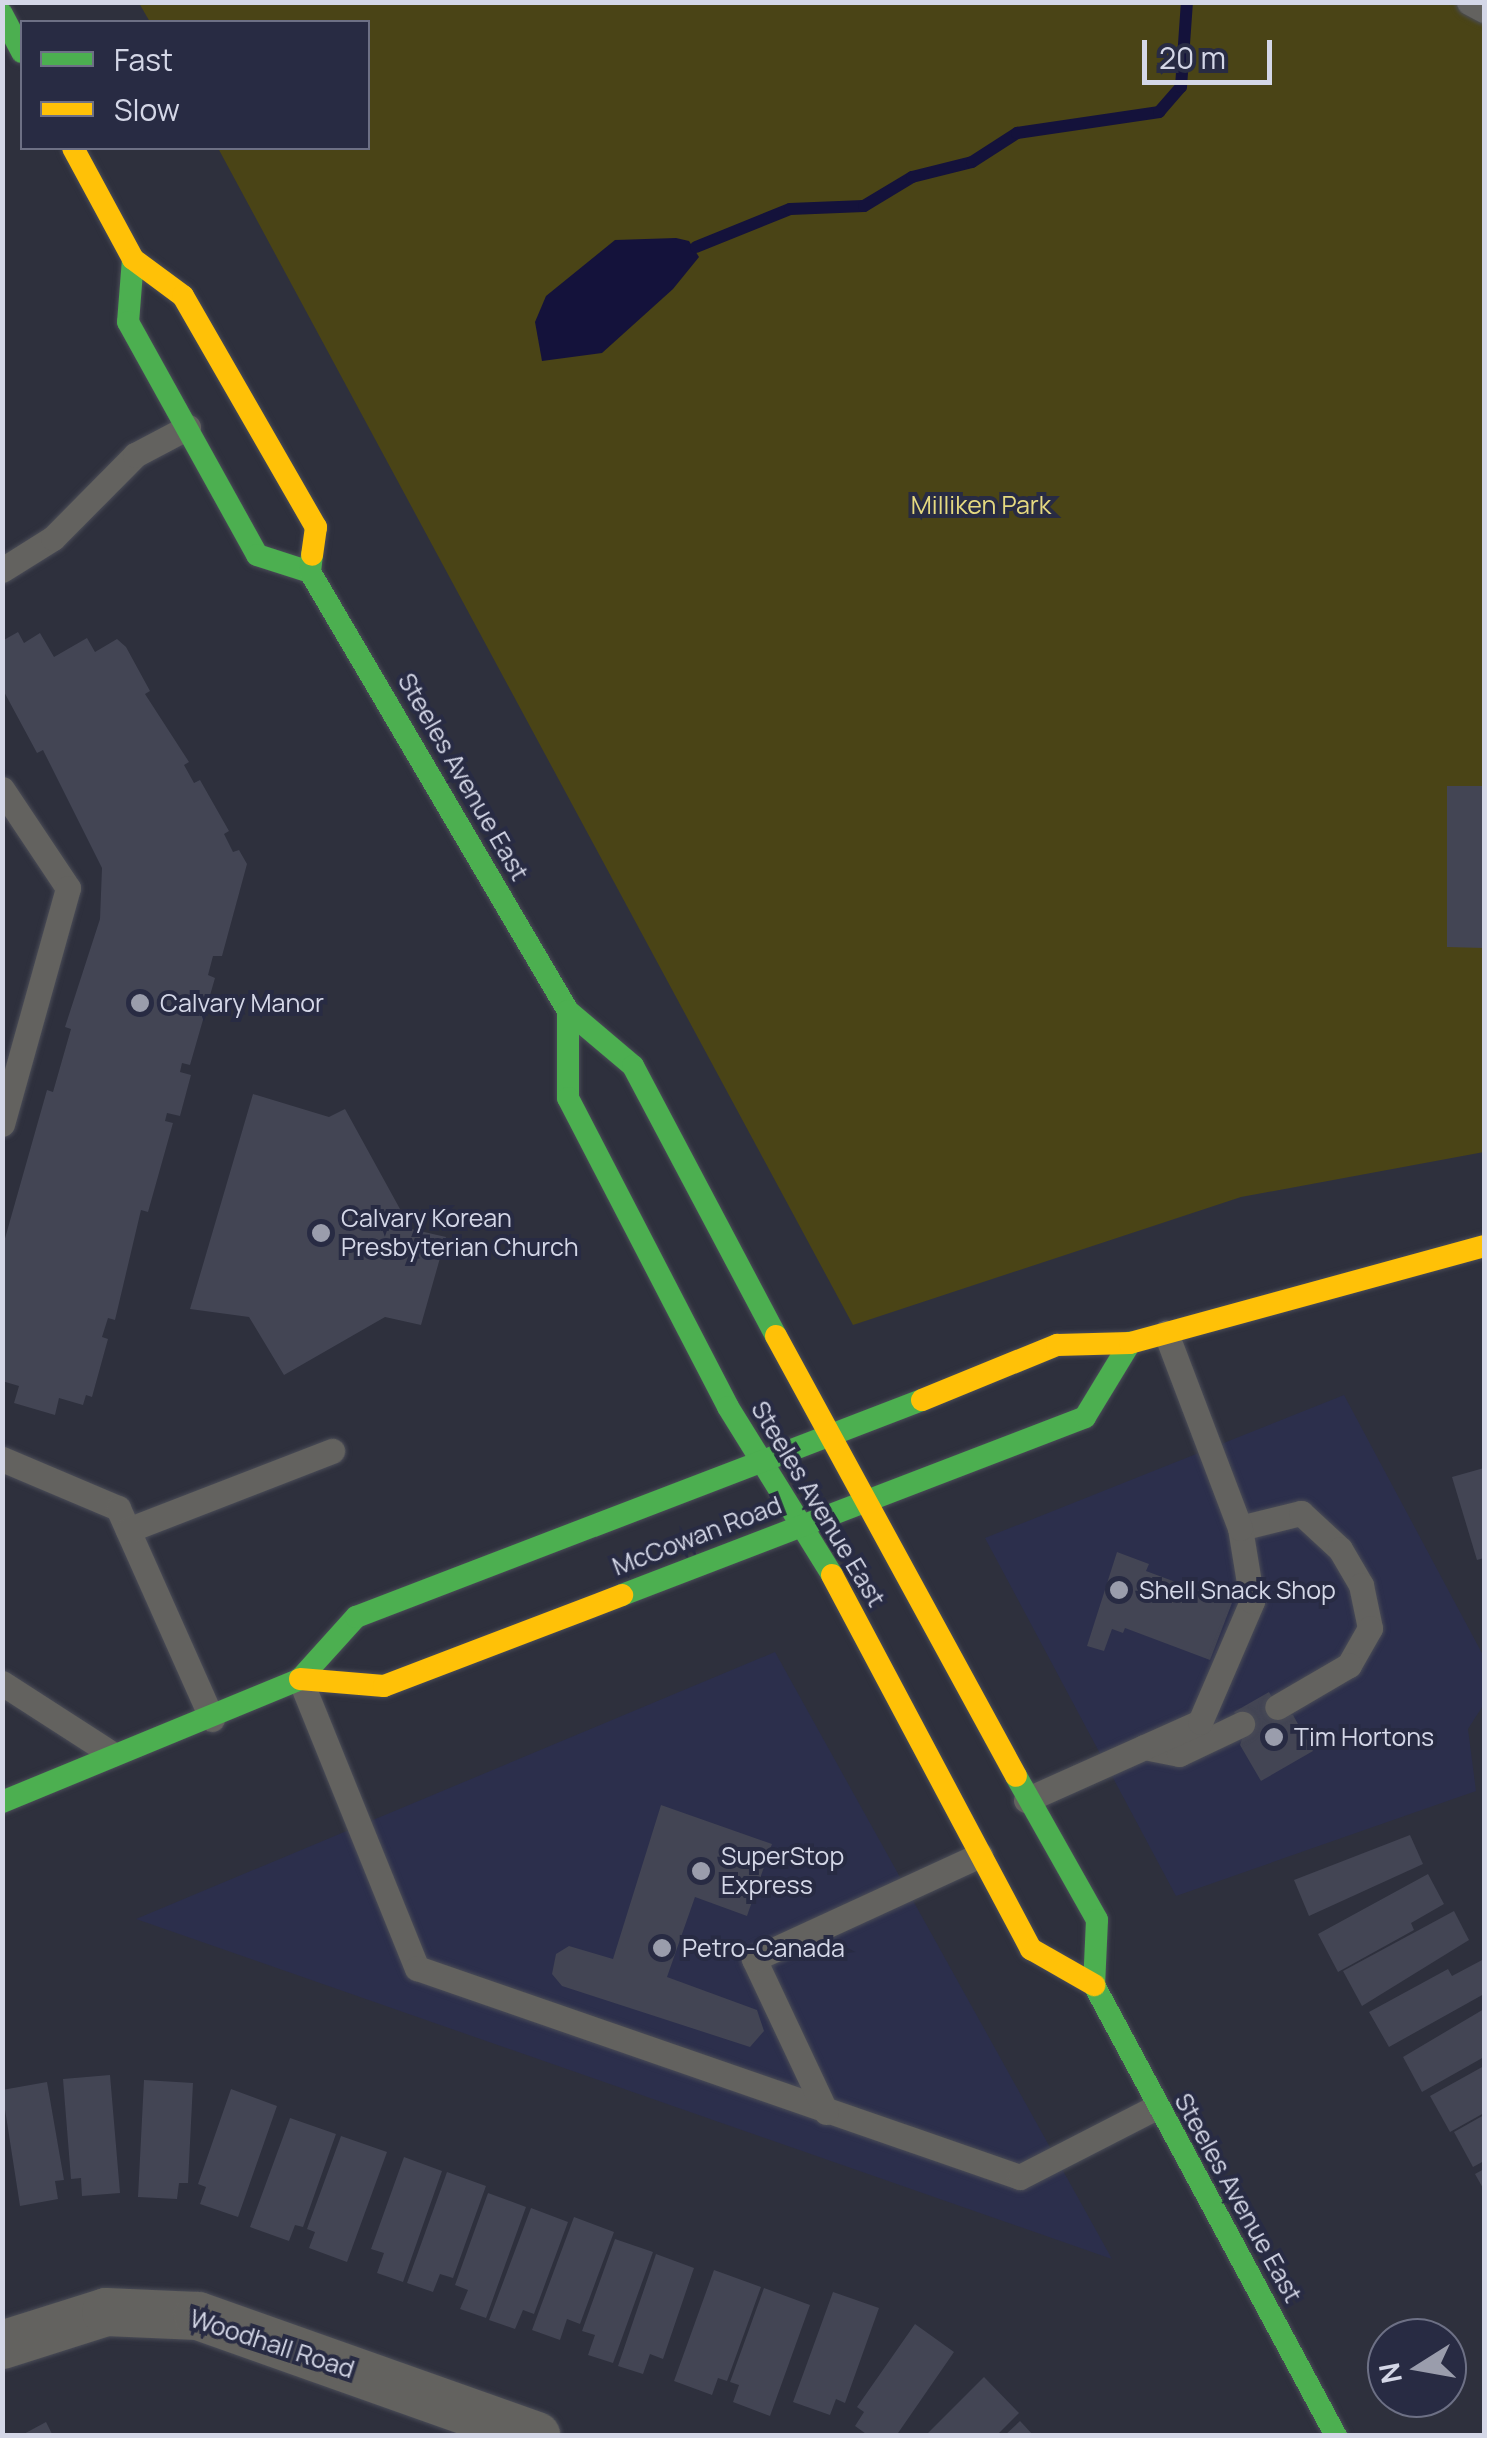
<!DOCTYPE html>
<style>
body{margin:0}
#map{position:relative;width:1487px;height:2438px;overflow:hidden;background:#2e303d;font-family:Manrope,sans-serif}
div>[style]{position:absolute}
.built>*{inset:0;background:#2c2f4c}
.green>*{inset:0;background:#4a4416}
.water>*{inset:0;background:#14123b}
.stream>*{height:12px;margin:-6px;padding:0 6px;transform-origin:6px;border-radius:6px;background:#14123b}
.building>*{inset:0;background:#434554}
.roads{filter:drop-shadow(0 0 2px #4a4c57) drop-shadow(0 0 2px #4a4c57)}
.lane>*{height:25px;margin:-12.5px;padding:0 12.5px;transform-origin:12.5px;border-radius:12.5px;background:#63625f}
.street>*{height:48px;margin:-24px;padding:0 24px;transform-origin:24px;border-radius:24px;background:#63625f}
.fast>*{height:22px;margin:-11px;padding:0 11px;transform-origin:11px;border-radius:11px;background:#4caf50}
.slow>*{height:22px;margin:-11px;padding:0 11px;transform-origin:11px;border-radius:11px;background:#ffc107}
.dots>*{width:28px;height:28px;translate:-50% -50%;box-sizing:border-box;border:5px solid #282b43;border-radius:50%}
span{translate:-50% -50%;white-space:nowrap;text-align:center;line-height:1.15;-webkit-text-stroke:8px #282b43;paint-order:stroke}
.park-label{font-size:25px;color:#e5d980}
.street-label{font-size:25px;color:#d4d7e7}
.poi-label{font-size:25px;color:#d4d7e7}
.left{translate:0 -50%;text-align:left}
.frame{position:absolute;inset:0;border:5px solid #d4d7e7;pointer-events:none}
.legend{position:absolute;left:20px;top:20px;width:350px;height:130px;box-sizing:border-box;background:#282b43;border:2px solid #6d7085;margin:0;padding:12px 18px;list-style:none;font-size:30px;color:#d4d7e7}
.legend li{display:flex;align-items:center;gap:20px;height:50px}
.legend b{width:50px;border:2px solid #6d7085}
.north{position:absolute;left:1367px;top:2318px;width:100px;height:100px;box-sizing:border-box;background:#282b43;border:2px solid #6d7085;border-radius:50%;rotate:259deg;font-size:28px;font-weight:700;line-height:40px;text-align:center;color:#d4d7e7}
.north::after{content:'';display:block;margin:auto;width:35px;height:45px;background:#9a9dac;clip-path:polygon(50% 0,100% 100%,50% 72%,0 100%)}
.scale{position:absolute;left:1142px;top:40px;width:130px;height:45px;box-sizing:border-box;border:5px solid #d4d7e7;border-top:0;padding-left:12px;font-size:30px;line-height:35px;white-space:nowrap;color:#d4d7e7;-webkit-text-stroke:8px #282b43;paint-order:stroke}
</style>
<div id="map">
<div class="built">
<div style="clip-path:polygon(1344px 1395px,1484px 1657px,1484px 1704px,1468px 1729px,1476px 1791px,1176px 1896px,985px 1538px)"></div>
<div style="clip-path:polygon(775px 1652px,1112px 2259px,136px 1919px)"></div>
</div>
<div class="green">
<div style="clip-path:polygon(139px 3px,1484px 3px,1484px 1152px,1241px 1197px,853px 1325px,218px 148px,368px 148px,368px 22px,150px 22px)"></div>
</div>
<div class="water">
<div style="clip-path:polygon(676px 238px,689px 241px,699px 257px,673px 289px,602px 353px,542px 361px,535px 322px,546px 296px,615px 240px)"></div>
</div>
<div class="stream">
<div style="left:696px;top:247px;width:101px;rotate:-22deg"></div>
<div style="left:790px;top:209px;width:74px;rotate:-2.3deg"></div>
<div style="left:864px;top:206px;width:56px;rotate:-31.1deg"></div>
<div style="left:912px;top:177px;width:62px;rotate:-14deg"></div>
<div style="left:972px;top:162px;width:54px;rotate:-32.8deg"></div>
<div style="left:1017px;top:133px;width:144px;rotate:-8.4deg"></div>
<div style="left:1159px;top:112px;width:33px;rotate:-49deg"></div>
<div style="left:1181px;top:87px;width:85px;rotate:-86deg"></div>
</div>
<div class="building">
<div style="clip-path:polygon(18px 632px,24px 643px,40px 633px,54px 657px,87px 638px,95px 652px,117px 639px,126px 647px,150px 691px,145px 694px,189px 762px,184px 765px,194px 783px,200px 780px,229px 831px,224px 834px,233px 852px,239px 850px,247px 864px,222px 956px,213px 956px,208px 975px,215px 978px,190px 1065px,182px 1063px,180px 1072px,191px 1075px,180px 1116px,167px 1113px,165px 1121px,173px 1123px,148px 1212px,141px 1210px,115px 1320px,108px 1318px,102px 1337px,108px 1339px,92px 1397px,86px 1395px,83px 1405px,59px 1398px,55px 1415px,14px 1403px,19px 1386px,2px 1381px,2px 1249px,47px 1090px,53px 1092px,71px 1029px,65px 1027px,100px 919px,102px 868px,43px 750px,37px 753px,2px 688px,2px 641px)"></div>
<div style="clip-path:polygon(1447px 786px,1484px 786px,1484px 948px,1447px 947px)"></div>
<div style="clip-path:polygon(253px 1094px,329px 1117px,345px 1109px,411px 1229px,446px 1237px,421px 1325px,385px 1317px,284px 1375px,249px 1317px,190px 1309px)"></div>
<div style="clip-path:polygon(1484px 1468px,1484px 1558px,1477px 1560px,1452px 1477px)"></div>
<div style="clip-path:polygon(1117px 1552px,1149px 1564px,1146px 1571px,1232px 1603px,1210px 1660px,1125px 1628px,1123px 1633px,1112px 1629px,1104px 1651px,1087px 1646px)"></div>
<div style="clip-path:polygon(1269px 1692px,1279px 1710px,1293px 1715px,1313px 1751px,1261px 1781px,1240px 1745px,1245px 1730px,1234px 1712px)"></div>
<div style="clip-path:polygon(661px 1805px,772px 1844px,747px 1916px,695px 1897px,667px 1977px,757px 2010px,764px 2031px,750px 2047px,562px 1986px,552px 1974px,556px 1954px,569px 1946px,613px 1959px)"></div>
<div style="clip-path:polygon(1410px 1835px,1423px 1864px,1309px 1916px,1294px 1880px)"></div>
<div style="clip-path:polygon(1428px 1874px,1444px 1904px,1411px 1923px,1414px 1930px,1338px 1972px,1318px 1934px)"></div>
<div style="clip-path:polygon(1454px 1911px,1469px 1940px,1362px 2006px,1343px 1971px)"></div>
<div style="clip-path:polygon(1484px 1959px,1484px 1994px,1389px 2047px,1369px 2012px,1448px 1969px,1452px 1976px)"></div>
<div style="clip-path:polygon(1484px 2009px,1484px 2057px,1422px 2092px,1403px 2057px)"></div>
<div style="clip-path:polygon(1484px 2066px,1484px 2113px,1450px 2132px,1430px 2096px)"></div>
<div style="clip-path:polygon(110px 2075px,120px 2193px,82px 2196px,81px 2178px,71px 2179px,63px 2079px)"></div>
<div style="clip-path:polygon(144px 2080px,193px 2083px,188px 2183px,179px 2183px,177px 2199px,138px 2197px)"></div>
<div style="clip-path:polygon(47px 2082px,64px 2180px,55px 2181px,58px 2199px,20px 2206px,2px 2090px)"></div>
<div style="clip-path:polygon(231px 2089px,277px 2106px,238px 2217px,200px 2204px,206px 2187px,198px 2184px)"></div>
<div style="clip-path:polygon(1484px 2115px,1484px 2161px,1473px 2167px,1454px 2132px)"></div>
<div style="clip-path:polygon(290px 2118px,336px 2134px,303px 2227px,295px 2225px,289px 2241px,250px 2227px)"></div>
<div style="clip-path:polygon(341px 2136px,387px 2152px,347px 2262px,309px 2248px,315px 2232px,307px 2229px)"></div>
<div style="clip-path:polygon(404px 2157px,442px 2171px,403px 2282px,377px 2273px,384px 2253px,371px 2249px)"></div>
<div style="clip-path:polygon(1484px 2169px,1484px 2190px,1475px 2174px)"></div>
<div style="clip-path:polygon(447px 2172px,486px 2186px,453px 2278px,440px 2274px,433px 2292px,407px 2283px)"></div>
<div style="clip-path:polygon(488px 2193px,526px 2207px,486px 2318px,460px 2309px,468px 2290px,455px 2285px)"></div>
<div style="clip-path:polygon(531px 2208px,568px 2222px,534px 2314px,523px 2310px,515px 2329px,489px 2320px)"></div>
<div style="clip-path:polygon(574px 2217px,614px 2232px,580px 2324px,567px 2319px,560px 2340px,532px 2330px)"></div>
<div style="clip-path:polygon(615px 2239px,653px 2252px,613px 2363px,588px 2355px,595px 2335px,582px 2331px)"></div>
<div style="clip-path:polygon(656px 2254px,694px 2268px,663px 2359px,650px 2354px,643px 2374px,618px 2366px)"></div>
<div style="clip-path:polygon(714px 2270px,761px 2287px,727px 2381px,718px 2378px,712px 2395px,674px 2381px)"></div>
<div style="clip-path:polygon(764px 2288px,810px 2305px,770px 2416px,733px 2402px,739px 2385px,730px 2382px)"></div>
<div style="clip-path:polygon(833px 2292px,879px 2308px,845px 2403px,836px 2399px,830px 2415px,793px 2402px)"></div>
<div style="clip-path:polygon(915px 2324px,954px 2352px,896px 2436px,869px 2436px,855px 2426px,864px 2412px,857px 2407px)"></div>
<div style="clip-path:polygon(984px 2377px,1019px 2413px,996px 2436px,925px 2436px)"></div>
<div style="clip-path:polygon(1020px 2421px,1034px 2436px,1004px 2436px)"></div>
<div style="clip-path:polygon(46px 2422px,53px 2436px,20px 2436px)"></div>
</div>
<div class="roads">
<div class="lane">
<div style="left:1469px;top:2px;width:17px;rotate:28deg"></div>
<div style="left:2px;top:570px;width:60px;rotate:-32.1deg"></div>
<div style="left:53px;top:538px;width:117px;rotate:-45.3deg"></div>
<div style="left:135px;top:455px;width:60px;rotate:-27.8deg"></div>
<div style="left:2px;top:789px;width:119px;rotate:56.3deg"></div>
<div style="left:68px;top:888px;width:245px;rotate:105.6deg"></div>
<div style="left:2px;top:1459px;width:126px;rotate:22.9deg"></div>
<div style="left:118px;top:1508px;width:231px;rotate:66deg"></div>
<div style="left:1240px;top:1528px;width:63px;rotate:-13.8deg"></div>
<div style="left:1301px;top:1513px;width:53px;rotate:42.7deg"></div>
<div style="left:1340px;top:1549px;width:42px;rotate:59.7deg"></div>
<div style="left:1361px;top:1585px;width:44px;rotate:78.2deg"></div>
<div style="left:1370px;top:1628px;width:43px;rotate:119.6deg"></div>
<div style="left:1349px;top:1665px;width:83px;rotate:149.7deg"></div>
<div style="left:128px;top:1530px;width:219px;rotate:-21.2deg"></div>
<div style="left:300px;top:1679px;width:312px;rotate:68deg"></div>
<div style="left:417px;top:1968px;width:638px;rotate:19.12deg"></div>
<div style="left:1020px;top:2177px;width:153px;rotate:-27.2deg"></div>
<div style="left:2px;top:1683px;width:131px;rotate:32.8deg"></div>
<div style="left:1144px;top:1747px;width:36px;rotate:11deg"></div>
<div style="left:1179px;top:1754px;width:70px;rotate:-25.5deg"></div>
<div style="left:1026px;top:1800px;width:191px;rotate:-24.1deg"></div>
<div style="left:1200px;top:1722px;width:132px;rotate:-66.7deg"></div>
<div style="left:1252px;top:1601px;width:74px;rotate:-99.3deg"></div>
<div style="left:1240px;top:1528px;width:209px;rotate:-110.8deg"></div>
<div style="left:826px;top:2112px;width:169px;rotate:-115.2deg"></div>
<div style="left:754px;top:1959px;width:249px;rotate:-24.7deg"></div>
</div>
<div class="street">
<div style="left:2px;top:2345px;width:109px;rotate:-17.6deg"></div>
<div style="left:106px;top:2312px;width:92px;rotate:2.5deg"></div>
<div style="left:198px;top:2316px;width:359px;rotate:19.5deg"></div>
</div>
<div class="fast">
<div style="left:2px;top:14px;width:43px;rotate:62.2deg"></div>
<div style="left:133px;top:259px;width:63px;rotate:94.5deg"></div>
<div style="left:128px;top:322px;width:266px;rotate:61deg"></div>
<div style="left:257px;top:555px;width:56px;rotate:17.8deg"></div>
<div style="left:312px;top:555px;width:17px;rotate:97deg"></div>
<div style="left:310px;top:572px;width:509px;rotate:59.56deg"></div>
<div style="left:568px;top:1011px;width:85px;rotate:40.2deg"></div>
<div style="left:633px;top:1066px;width:306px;rotate:62.1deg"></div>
<div style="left:568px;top:1011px;width:87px;rotate:90deg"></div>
<div style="left:568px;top:1098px;width:348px;rotate:62.6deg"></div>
<div style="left:728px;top:1407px;width:198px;rotate:58.2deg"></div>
<div style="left:622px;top:1595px;width:496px;rotate:-21deg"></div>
<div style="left:1085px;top:1417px;width:87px;rotate:-58.7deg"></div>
<div style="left:1016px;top:1776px;width:165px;rotate:60.6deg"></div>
<div style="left:1097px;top:1920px;width:65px;rotate:92.6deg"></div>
<div style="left:1094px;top:1985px;width:512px;rotate:61.78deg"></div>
<div style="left:2px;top:1802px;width:322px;rotate:-22.4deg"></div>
<div style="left:300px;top:1679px;width:84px;rotate:-47.9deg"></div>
<div style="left:356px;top:1617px;width:606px;rotate:-20.98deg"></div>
</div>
<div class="slow">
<div style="left:73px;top:148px;width:126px;rotate:61.6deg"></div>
<div style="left:133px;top:259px;width:62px;rotate:36.5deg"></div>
<div style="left:183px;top:296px;width:267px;rotate:60.1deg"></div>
<div style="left:316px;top:527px;width:28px;rotate:98deg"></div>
<div style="left:776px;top:1336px;width:501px;rotate:61.39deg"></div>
<div style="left:922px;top:1400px;width:146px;rotate:-22.2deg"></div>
<div style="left:1057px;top:1345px;width:73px;rotate:-1.6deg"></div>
<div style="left:1130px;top:1343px;width:367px;rotate:-15.3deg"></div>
<div style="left:832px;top:1575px;width:424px;rotate:62deg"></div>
<div style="left:1031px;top:1949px;width:73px;rotate:29.7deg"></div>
<div style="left:300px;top:1679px;width:84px;rotate:4.8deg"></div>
<div style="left:384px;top:1686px;width:255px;rotate:-20.9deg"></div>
</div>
</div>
<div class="dots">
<div style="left:140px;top:1003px;background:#9a9dac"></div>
<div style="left:321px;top:1233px;background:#9a9dac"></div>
<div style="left:1119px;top:1590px;background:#9a9dac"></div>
<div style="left:1274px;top:1737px;background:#9a9dac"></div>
<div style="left:701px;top:1871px;background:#9a9dac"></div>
<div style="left:662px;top:1948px;background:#9a9dac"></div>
</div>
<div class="park-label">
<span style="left:981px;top:505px">Milliken Park</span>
</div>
<div class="street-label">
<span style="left:463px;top:777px;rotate:60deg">Steeles Avenue East</span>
<span style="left:818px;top:1504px;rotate:59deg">Steeles Avenue East</span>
<span style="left:697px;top:1536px;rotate:-21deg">McCowan Road</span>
<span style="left:1238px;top:2198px;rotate:61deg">Steeles Avenue East</span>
<span style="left:272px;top:2344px;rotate:18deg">Woodhall Road</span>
</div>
<div class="poi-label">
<span class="left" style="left:160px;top:1003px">Calvary Manor</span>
<span class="left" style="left:341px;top:1233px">Calvary Korean<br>Presbyterian Church</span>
<span class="left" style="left:1139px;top:1590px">Shell Snack Shop</span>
<span class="left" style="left:1294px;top:1737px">Tim Hortons</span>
<span class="left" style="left:721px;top:1871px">SuperStop<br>Express</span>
<span class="left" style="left:682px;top:1948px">Petro-Canada</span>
</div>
<div class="frame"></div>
<ul class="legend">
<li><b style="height:12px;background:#4caf50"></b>Fast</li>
<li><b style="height:12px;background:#ffc107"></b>Slow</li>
</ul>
<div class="north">N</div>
<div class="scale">20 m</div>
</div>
